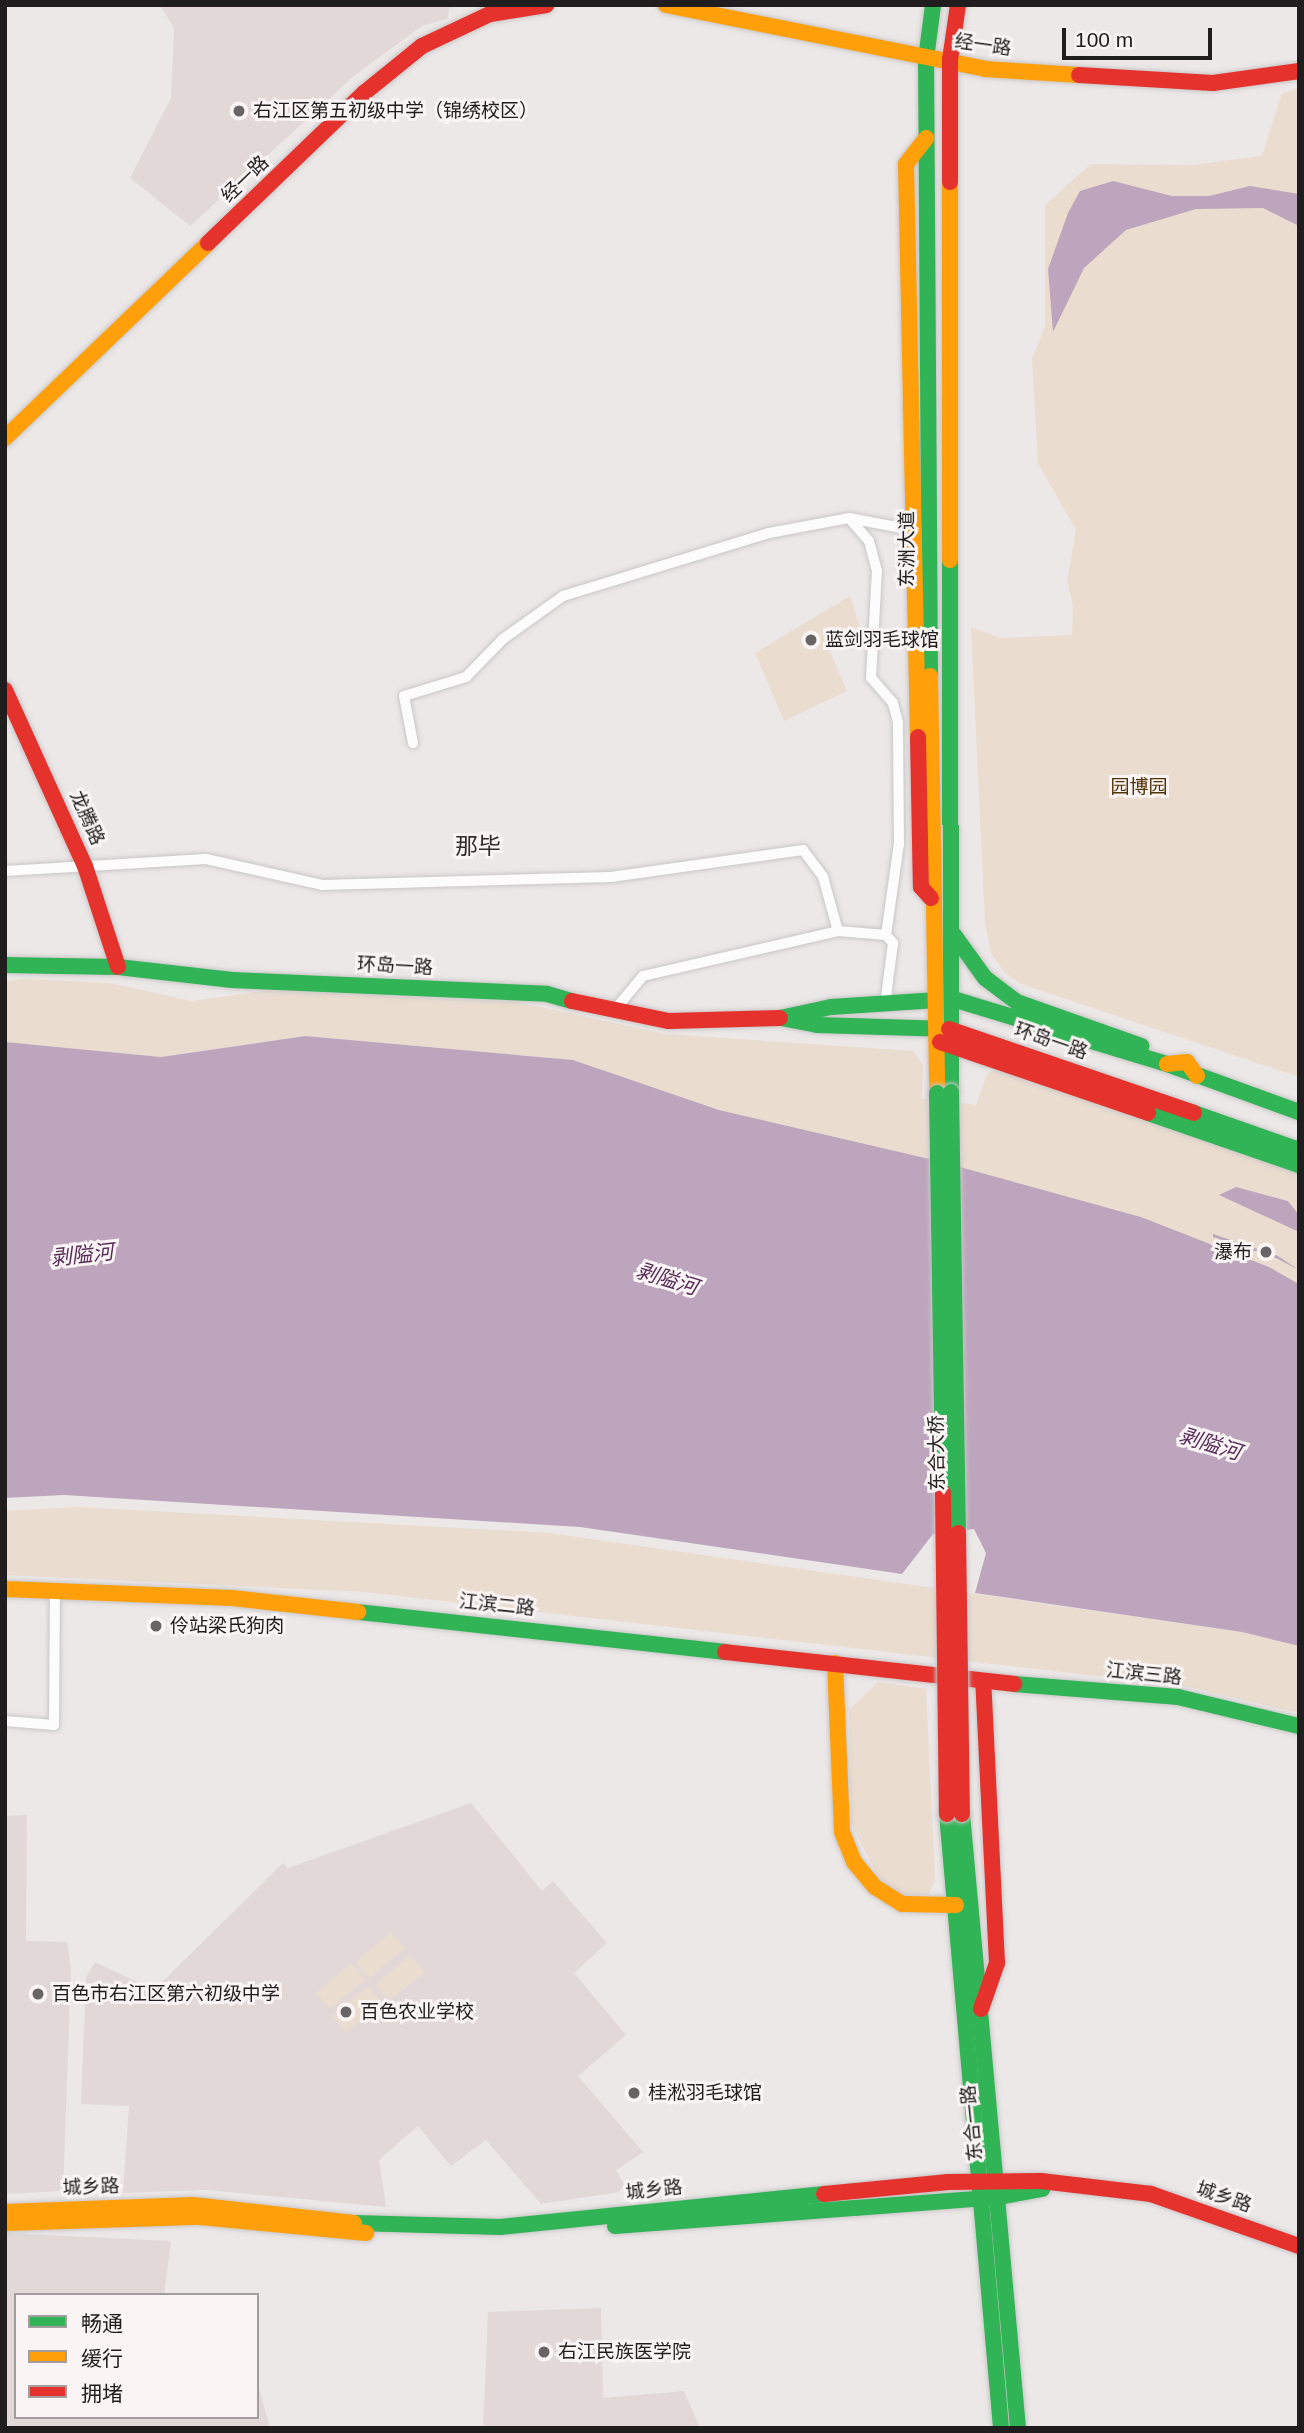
<!DOCTYPE html>
<meta charset="utf-8">
<style>
body{margin:0}
#map{position:relative;width:1304px;height:2433px;overflow:hidden;background:#ece8e8;font-family:Arial,"Noto Sans SC",sans-serif}
div>[style]{position:absolute}
.built>*{inset:0;background:#e2d8d8}
.green>*{inset:0;background:#eadccf}
.water>*{inset:0;background:#bda6bd}
.roads{filter:drop-shadow(0 0 2px #cac6c7) drop-shadow(0 0 2px #cac6c7)}
.street>*{height:10px;margin:-5px;padding:0 5px;transform-origin:5px;border-radius:5px;background:#fcfcfc}
.fast>*{height:16px;margin:-8px;padding:0 8px;transform-origin:8px;border-radius:8px;background:#30b455}
.slow>*{height:16px;margin:-8px;padding:0 8px;transform-origin:8px;border-radius:8px;background:#ff9f0a}
.jam>*{height:16px;margin:-8px;padding:0 8px;transform-origin:8px;border-radius:8px;background:#e5322d}
.bridges{filter:drop-shadow(0 0 2px #cac6c7) drop-shadow(0 0 2px #cac6c7)}
.fast-bridge>*{height:16px;margin:-8px;padding:0 8px;transform-origin:8px;border-radius:8px;background:#30b455}
.jam-bridge>*{height:16px;margin:-8px;padding:0 8px;transform-origin:8px;border-radius:8px;background:#e5322d}
.dots>*{width:19px;height:19px;translate:-50% -50%;box-sizing:border-box;border:4px solid #fbf4f4;border-radius:50%}
span{translate:-50% -50%;white-space:nowrap;text-align:center;line-height:1.15;-webkit-text-stroke:6px #fbf4f4;paint-order:stroke}
.street-label{font-size:19px;color:#1f1d1d}
.poi-label{font-size:19px;color:#1f1d1d}
.left{translate:0 -50%;text-align:left}
.right{translate:-100% -50%;text-align:right}
.park-label{font-size:19px;color:#523103}
.water-label{font-size:21px;color:#572c59;font-style:italic}
.quarter-label{font-size:23px;color:#312c2c}
.frame{position:absolute;inset:0;border:7px solid #1f1d1d;pointer-events:none}
.legend{position:absolute;left:14px;top:2293px;width:245px;height:126px;box-sizing:border-box;background:#fbf4f4;border:2px solid #a39e9e;margin:0;padding:9px 12px;list-style:none;font-size:21px;color:#1f1d1d}
.legend li{display:flex;align-items:center;gap:14px;height:35px}
.legend b{width:35px;border:2px solid #a39e9e}
.scale{position:absolute;left:1062px;top:28px;width:150px;height:32px;box-sizing:border-box;border:4px solid #1f1d1d;border-top:0;padding-left:9px;font-size:21px;line-height:24px;white-space:nowrap;color:#1f1d1d;-webkit-text-stroke:5px #fbf4f4;paint-order:stroke}
</style>
<div id="map">
<div class="built">
<div style="clip-path:polygon(160px 5px,450px 5px,447px 19px,422px 26px,355px 75px,190px 226px,130px 178px,171px 98px,174px 28px)"></div>
<div style="clip-path:polygon(471px 1803px,542px 1891px,553px 1881px,607px 1943px,574px 1973px,626px 2035px,578px 2076px,643px 2152px,616px 2170px,624px 2184px,619px 2192px,541px 2204px,486px 2140px,451px 2166px,418px 2126px,379px 2160px,386px 2207px,206px 2190px,123px 2193px,129px 2106px,81px 2104px,86px 1977px,95px 1962px,154px 1990px,283px 1863px,288px 1868px)"></div>
<div style="clip-path:polygon(27px 1815px,26px 1941px,67px 1942px,71px 1969px,63px 2191px,5px 2194px,5px 1816px)"></div>
<div style="clip-path:polygon(5px 2233px,171px 2241px,164px 2295px,16px 2295px,16px 2417px,257px 2417px,257px 2381px,270px 2428px,5px 2428px)"></div>
<div style="clip-path:polygon(601px 2308px,603px 2398px,684px 2391px,700px 2428px,483px 2428px,488px 2312px)"></div>
</div>
<div class="green">
<div style="clip-path:polygon(1299px 88px,1299px 1077px,1021px 984px,1004px 972px,991px 953px,985px 923px,971px 627px,1000px 638px,1072px 635px,1073px 605px,1067px 581px,1076px 530px,1038px 463px,1032px 359px,1045px 326px,1045px 205px,1091px 164px,1192px 165px,1262px 156px,1282px 93px)"></div>
<div style="clip-path:polygon(850px 596px,861px 631px,829px 649px,847px 691px,784px 721px,755px 653px)"></div>
<div style="clip-path:polygon(25px 979px,110px 983px,192px 1001px,270px 990px,517px 1002px,665px 1034px,913px 1051px,923px 1065px,922px 1098px,976px 1105px,987px 1074px,1001px 1067px,1299px 1171px,1299px 1284px,1269px 1267px,1141px 1217px,920px 1157px,719px 1110px,573px 1060px,305px 1036px,161px 1057px,5px 1042px,5px 981px)"></div>
<div style="clip-path:polygon(78px 1507px,549px 1533px,1242px 1632px,1299px 1646px,1299px 1713px,1184px 1686px,365px 1592px,5px 1575px,5px 1511px)"></div>
<div style="clip-path:polygon(878px 1682px,926px 1689px,935px 1880px,928px 1895px,903px 1895px,879px 1878px,851px 1823px,849px 1710px)"></div>
<div style="clip-path:polygon(391px 1932px,405px 1948px,369px 1978px,356px 1962px)"></div>
<div style="clip-path:polygon(411px 1955px,425px 1972px,389px 2001px,375px 1985px)"></div>
<div style="clip-path:polygon(352px 1963px,365px 1980px,330px 2009px,316px 1993px)"></div>
<div style="clip-path:polygon(368px 1986px,382px 2002px,346px 2032px,332px 2016px)"></div>
</div>
<div class="water">
<div style="clip-path:polygon(1113px 181px,1172px 196px,1209px 196px,1250px 186px,1299px 194px,1299px 226px,1263px 208px,1196px 209px,1126px 230px,1084px 268px,1053px 332px,1048px 269px,1068px 213px,1080px 191px)"></div>
<div style="clip-path:polygon(305px 1036px,573px 1060px,719px 1110px,938px 1161px,1141px 1217px,1269px 1267px,1299px 1284px,1299px 1646px,1242px 1632px,975px 1593px,986px 1553px,974px 1529px,933px 1534px,902px 1574px,580px 1527px,64px 1495px,5px 1498px,5px 1042px,161px 1057px)"></div>
<div style="clip-path:polygon(1236px 1187px,1288px 1201px,1299px 1215px,1299px 1232px,1219px 1195px)"></div>
<div style="clip-path:polygon(1213px 1234px,1278px 1256px,1299px 1270px,1276px 1258px,1213px 1237px)"></div>
</div>
<div class="roads">
<div class="street">
<div style="left:413px;top:743px;width:48px;rotate:-100.8deg"></div>
<div style="left:404px;top:696px;width:65px;rotate:-17deg"></div>
<div style="left:466px;top:677px;width:53px;rotate:-45.8deg"></div>
<div style="left:503px;top:639px;width:74px;rotate:-35.6deg"></div>
<div style="left:563px;top:596px;width:215px;rotate:-17deg"></div>
<div style="left:769px;top:533px;width:81px;rotate:-10.6deg"></div>
<div style="left:5px;top:871px;width:201px;rotate:-3.4deg"></div>
<div style="left:206px;top:859px;width:119px;rotate:12.6deg"></div>
<div style="left:322px;top:885px;width:289px;rotate:-1.6deg"></div>
<div style="left:611px;top:877px;width:194px;rotate:-8deg"></div>
<div style="left:803px;top:850px;width:34px;rotate:53deg"></div>
<div style="left:823px;top:877px;width:56px;rotate:74.5deg"></div>
<div style="left:838px;top:931px;width:48px;rotate:4.8deg"></div>
<div style="left:886px;top:935px;width:11px;rotate:49deg"></div>
<div style="left:893px;top:943px;width:63px;rotate:97.4deg"></div>
<div style="left:886px;top:935px;width:92px;rotate:-81.9deg"></div>
<div style="left:899px;top:844px;width:122px;rotate:-90.5deg"></div>
<div style="left:898px;top:722px;width:20px;rotate:-105deg"></div>
<div style="left:893px;top:703px;width:33px;rotate:-131deg"></div>
<div style="left:871px;top:678px;width:107px;rotate:-86.8deg"></div>
<div style="left:877px;top:571px;width:31px;rotate:-105deg"></div>
<div style="left:869px;top:541px;width:30px;rotate:-131deg"></div>
<div style="left:849px;top:518px;width:70px;rotate:10.7deg"></div>
<div style="left:613px;top:1012px;width:47px;rotate:-50.2deg"></div>
<div style="left:643px;top:976px;width:200px;rotate:-13deg"></div>
<div style="left:5px;top:1721px;width:49px;rotate:4.7deg"></div>
<div style="left:54px;top:1725px;width:134px;rotate:-89.6deg"></div>
</div>
<div class="fast">
<div style="left:950px;top:560px;width:532px;rotate:89.89deg"></div>
<div style="left:930px;top:676px;width:617px;rotate:-90.37deg"></div>
<div style="left:926px;top:59px;width:54px;rotate:-82.6deg"></div>
<div style="left:954px;top:935px;width:53px;rotate:54.2deg"></div>
<div style="left:985px;top:978px;width:40px;rotate:37deg"></div>
<div style="left:1017px;top:1002px;width:132px;rotate:19.5deg"></div>
<div style="left:5px;top:965px;width:113px;rotate:1deg"></div>
<div style="left:118px;top:967px;width:115px;rotate:6.5deg"></div>
<div style="left:232px;top:980px;width:315px;rotate:2.5deg"></div>
<div style="left:547px;top:994px;width:26px;rotate:16deg"></div>
<div style="left:949px;top:1029px;width:132px;rotate:-178.3deg"></div>
<div style="left:817px;top:1025px;width:38px;rotate:-169deg"></div>
<div style="left:780px;top:1018px;width:52px;rotate:-12.2deg"></div>
<div style="left:831px;top:1007px;width:122px;rotate:-3.8deg"></div>
<div style="left:953px;top:999px;width:224px;rotate:16.9deg"></div>
<div style="left:1167px;top:1064px;width:140px;rotate:20deg"></div>
<div style="left:1148px;top:1113px;width:160px;rotate:19deg"></div>
<div style="left:1194px;top:1113px;width:111px;rotate:19.4deg"></div>
<div style="left:358px;top:1612px;width:369px;rotate:6.2deg"></div>
<div style="left:1014px;top:1684px;width:165px;rotate:4.5deg"></div>
<div style="left:1178px;top:1697px;width:124px;rotate:13.5deg"></div>
<div style="left:947px;top:1814px;width:616px;rotate:84.97deg"></div>
<div style="left:962px;top:1814px;width:617px;rotate:84.79deg"></div>
<div style="left:354px;top:2223px;width:146px;rotate:1.6deg"></div>
<div style="left:500px;top:2227px;width:326px;rotate:-5.8deg"></div>
<div style="left:615px;top:2226px;width:385px;rotate:-4.3deg"></div>
<div style="left:999px;top:2197px;width:44px;rotate:-10.5deg"></div>
</div>
<div class="slow">
<div style="left:666px;top:5px;width:325px;rotate:11.3deg"></div>
<div style="left:985px;top:69px;width:94px;rotate:3.7deg"></div>
<div style="left:950px;top:182px;width:378px;rotate:90deg"></div>
<div style="left:5px;top:438px;width:281px;rotate:-43.8deg"></div>
<div style="left:930px;top:676px;width:417px;rotate:89deg"></div>
<div style="left:918px;top:737px;width:573px;rotate:-91.2deg"></div>
<div style="left:906px;top:164px;width:33px;rotate:-52deg"></div>
<div style="left:1167px;top:1064px;width:20px;rotate:-6deg"></div>
<div style="left:1187px;top:1062px;width:17px;rotate:54deg"></div>
<div style="left:5px;top:1589px;width:227px;rotate:2.3deg"></div>
<div style="left:232px;top:1598px;width:127px;rotate:6.3deg"></div>
<div style="left:835px;top:1663px;width:169px;rotate:87.6deg"></div>
<div style="left:842px;top:1832px;width:32px;rotate:68deg"></div>
<div style="left:854px;top:1862px;width:33px;rotate:50deg"></div>
<div style="left:875px;top:1887px;width:32px;rotate:32deg"></div>
<div style="left:902px;top:1904px;width:54px;rotate:1.1deg"></div>
<div style="left:5px;top:2212px;width:188px;rotate:-2.1deg"></div>
<div style="left:193px;top:2205px;width:162px;rotate:6.4deg"></div>
<div style="left:5px;top:2223px;width:195px;rotate:-1.8deg"></div>
<div style="left:200px;top:2217px;width:167px;rotate:5.5deg"></div>
</div>
<div class="jam">
<div style="left:1079px;top:75px;width:134px;rotate:3.4deg"></div>
<div style="left:1213px;top:83px;width:87px;rotate:-7.9deg"></div>
<div style="left:950px;top:182px;width:122px;rotate:-90deg"></div>
<div style="left:950px;top:60px;width:56px;rotate:-81.7deg"></div>
<div style="left:208px;top:243px;width:216px;rotate:-43.9deg"></div>
<div style="left:364px;top:93px;width:75px;rotate:-39deg"></div>
<div style="left:422px;top:46px;width:75px;rotate:-25.2deg"></div>
<div style="left:490px;top:14px;width:57px;rotate:-9.1deg"></div>
<div style="left:5px;top:690px;width:193px;rotate:65.6deg"></div>
<div style="left:85px;top:866px;width:106px;rotate:71.9deg"></div>
<div style="left:918px;top:737px;width:150px;rotate:88.9deg"></div>
<div style="left:921px;top:887px;width:15px;rotate:48deg"></div>
<div style="left:572px;top:1001px;width:99px;rotate:11.7deg"></div>
<div style="left:669px;top:1021px;width:111px;rotate:-1.5deg"></div>
<div style="left:949px;top:1029px;width:259px;rotate:18.9deg"></div>
<div style="left:940px;top:1042px;width:220px;rotate:18.8deg"></div>
<div style="left:725px;top:1652px;width:291px;rotate:6.3deg"></div>
<div style="left:981px;top:2009px;width:49px;rotate:-70.8deg"></div>
<div style="left:997px;top:1963px;width:282px;rotate:-92.8deg"></div>
<div style="left:824px;top:2194px;width:125px;rotate:-5.5deg"></div>
<div style="left:948px;top:2182px;width:93px;rotate:-0.6deg"></div>
<div style="left:1041px;top:2181px;width:111px;rotate:6.7deg"></div>
<div style="left:1151px;top:2194px;width:157px;rotate:19.4deg"></div>
</div>
</div>
<div class="bridges">
<div class="fast-bridge">
<div style="left:951px;top:1092px;width:441px;rotate:89.1deg"></div>
<div style="left:937px;top:1093px;width:400px;rotate:89.1deg"></div>
</div>
<div class="jam-bridge">
<div style="left:943px;top:1493px;width:321px;rotate:89.3deg"></div>
<div style="left:958px;top:1533px;width:281px;rotate:89.2deg"></div>
</div>
</div>
<div class="dots">
<div style="left:239px;top:111px;background:#676464"></div>
<div style="left:811px;top:640px;background:#676464"></div>
<div style="left:1266px;top:1252px;background:#676464"></div>
<div style="left:156px;top:1626px;background:#676464"></div>
<div style="left:38px;top:1994px;background:#676464"></div>
<div style="left:346px;top:2012px;background:#676464"></div>
<div style="left:634px;top:2093px;background:#676464"></div>
<div style="left:544px;top:2352px;background:#676464"></div>
</div>
<div class="street-label">
<span style="left:983px;top:45px;rotate:8deg">经一路</span>
<span style="left:245px;top:179px;rotate:-44deg">经一路</span>
<span style="left:907px;top:549px;rotate:-90deg">东洲大道</span>
<span style="left:87px;top:818px;rotate:66deg">龙腾路</span>
<span style="left:395px;top:966px;rotate:3deg">环岛一路</span>
<span style="left:1051px;top:1041px;rotate:19deg">环岛一路</span>
<span style="left:937px;top:1453px;rotate:-91deg">东合大桥</span>
<span style="left:497px;top:1605px;rotate:6deg">江滨二路</span>
<span style="left:1144px;top:1674px;rotate:6deg">江滨三路</span>
<span style="left:972px;top:2123px;rotate:-96deg">东合一路</span>
<span style="left:91px;top:2187px;rotate:-2deg">城乡路</span>
<span style="left:654px;top:2190px;rotate:-6deg">城乡路</span>
<span style="left:1224px;top:2197px;rotate:19deg">城乡路</span>
</div>
<div class="poi-label">
<span class="left" style="left:253px;top:111px">右江区第五初级中学（锦绣校区）</span>
<span class="left" style="left:825px;top:640px">蓝剑羽毛球馆</span>
<span class="right" style="left:1252px;top:1252px">瀑布</span>
<span class="left" style="left:170px;top:1626px">伶站梁氏狗肉</span>
<span class="left" style="left:52px;top:1994px">百色市右江区第六初级中学</span>
<span class="left" style="left:360px;top:2012px">百色农业学校</span>
<span class="left" style="left:648px;top:2093px">桂淞羽毛球馆</span>
<span class="left" style="left:558px;top:2352px">右江民族医学院</span>
</div>
<div class="park-label">
<span style="left:1139px;top:787px">园博园</span>
</div>
<div class="water-label">
<span style="left:82px;top:1255px;rotate:-6deg">剥隘河</span>
<span style="left:667px;top:1279px;rotate:17deg">剥隘河</span>
<span style="left:1210px;top:1444px;rotate:17deg">剥隘河</span>
</div>
<div class="quarter-label">
<span style="left:478px;top:846px">那毕</span>
</div>
<div class="frame"></div>
<ul class="legend">
<li><b style="height:9px;background:#30b455"></b>畅通</li>
<li><b style="height:9px;background:#ff9f0a"></b>缓行</li>
<li><b style="height:9px;background:#e5322d"></b>拥堵</li>
</ul>
<div class="scale">100 m</div>
</div>
